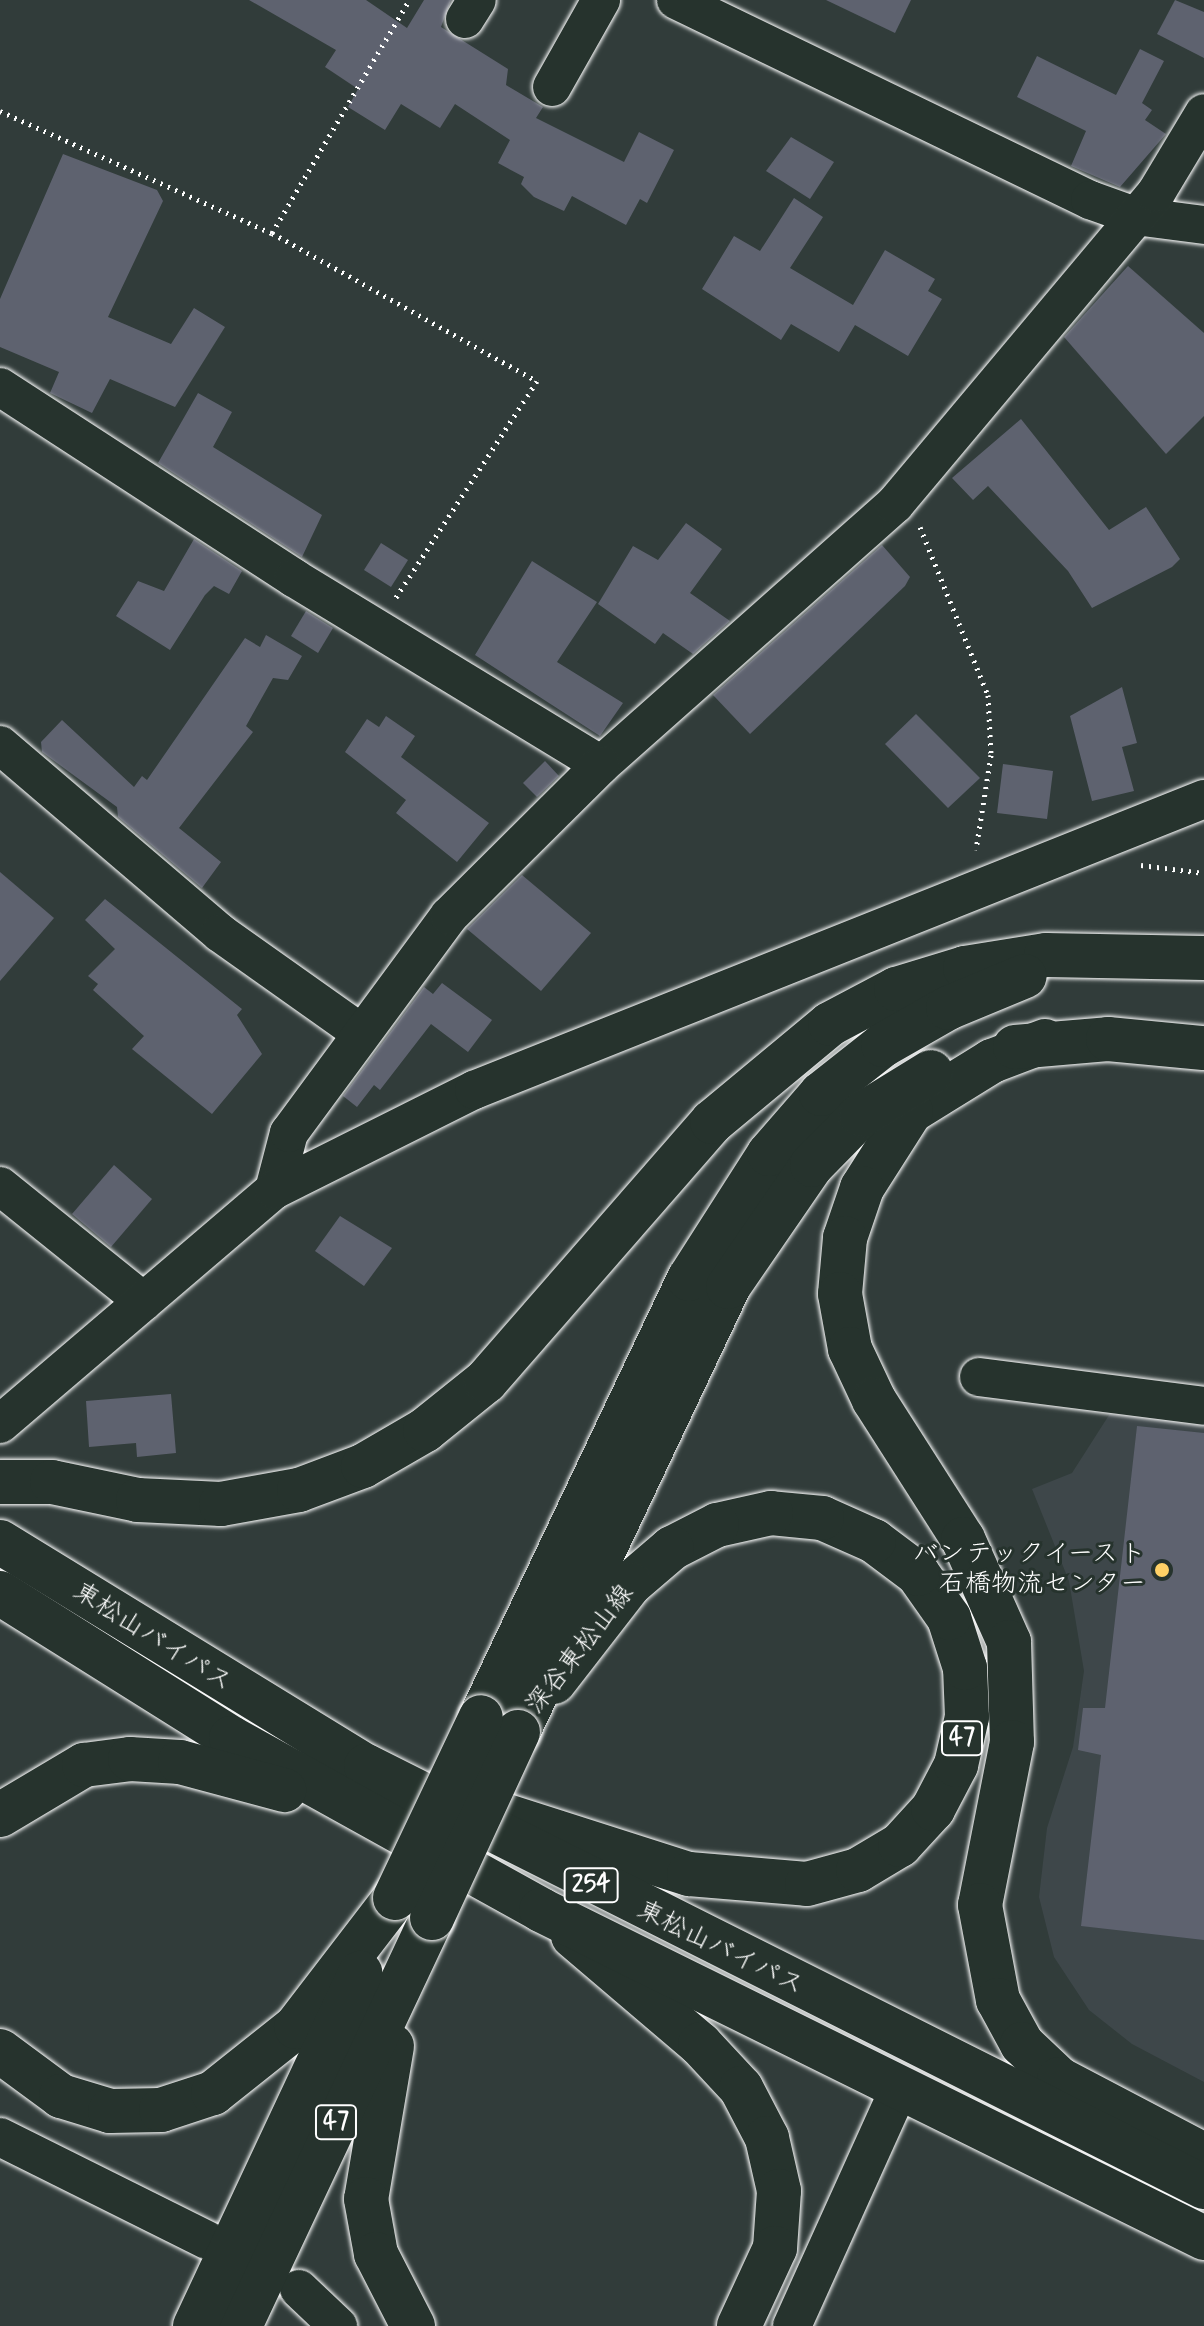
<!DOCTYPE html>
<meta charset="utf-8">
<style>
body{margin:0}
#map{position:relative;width:1204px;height:2326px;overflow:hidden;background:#313c3a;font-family:Mynerve,"Klee One",sans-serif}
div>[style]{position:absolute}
.built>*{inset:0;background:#3e474a}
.building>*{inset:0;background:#5e626f}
.path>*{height:5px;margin-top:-2.5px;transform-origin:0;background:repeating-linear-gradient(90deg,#fff 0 2px,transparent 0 8px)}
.roads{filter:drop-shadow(0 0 2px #fff) drop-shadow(0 0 2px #fff)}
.minor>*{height:38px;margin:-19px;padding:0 19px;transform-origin:19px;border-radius:19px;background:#26332d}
.major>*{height:44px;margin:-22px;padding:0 22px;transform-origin:22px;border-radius:22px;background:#26332d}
.highway>*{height:44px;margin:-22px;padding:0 22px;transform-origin:22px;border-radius:22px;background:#26332d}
.bridges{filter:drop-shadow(0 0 2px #fff) drop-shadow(0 0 2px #fff)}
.major-bridge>*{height:44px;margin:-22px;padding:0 22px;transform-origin:22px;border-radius:22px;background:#26332d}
.highway-bridge>*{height:44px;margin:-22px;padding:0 22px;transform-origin:22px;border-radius:22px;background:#26332d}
.dots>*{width:22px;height:22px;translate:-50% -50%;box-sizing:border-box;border:4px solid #26332d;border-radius:50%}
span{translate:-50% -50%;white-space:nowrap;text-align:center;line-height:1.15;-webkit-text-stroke:6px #26332d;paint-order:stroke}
.shield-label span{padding:2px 6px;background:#26332d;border:2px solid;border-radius:6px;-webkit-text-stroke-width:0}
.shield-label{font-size:24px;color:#fff;font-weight:700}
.poi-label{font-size:26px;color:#fff}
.right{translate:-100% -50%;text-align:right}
.street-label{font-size:26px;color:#fff}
</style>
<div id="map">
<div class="built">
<div style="clip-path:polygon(1118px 1401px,1204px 1412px,1204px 2082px,1132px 2044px,1089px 2010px,1054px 1957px,1039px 1897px,1047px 1828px,1073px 1747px,1084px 1671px,1069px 1581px,1032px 1489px,1072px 1473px)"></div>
</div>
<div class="building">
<div style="clip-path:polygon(249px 0,366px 0,407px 28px,424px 0,451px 0,441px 27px,508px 69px,506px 85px,543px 107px,536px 118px,624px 162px,639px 132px,674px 150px,647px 203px,640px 199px,626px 225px,572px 196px,564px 211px,534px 197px,521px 184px,524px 177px,498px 163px,510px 140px,455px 104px,440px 128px,401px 104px,385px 130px,348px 107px,358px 89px,325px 67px,336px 50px)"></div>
<div style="clip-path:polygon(826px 0,911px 0,895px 33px)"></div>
<div style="clip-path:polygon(1175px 0,1204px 12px,1204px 58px,1157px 34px)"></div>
<div style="clip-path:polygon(1140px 49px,1164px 61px,1142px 103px,1152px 110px,1145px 120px,1166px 134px,1120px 187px,1071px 166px,1086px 131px,1017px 97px,1037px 56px,1116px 95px)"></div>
<div style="clip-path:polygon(791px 137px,834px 162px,810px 199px,766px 171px)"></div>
<div style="clip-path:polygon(63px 154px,157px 190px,163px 201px,108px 317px,171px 344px,194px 308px,225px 327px,175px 407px,110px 379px,92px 413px,50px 393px,59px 372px,0 347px,0 299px)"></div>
<div style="clip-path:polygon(794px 198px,823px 217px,790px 268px,853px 305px,885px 250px,935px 279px,928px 291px,942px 299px,908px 356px,855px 325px,839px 352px,791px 324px,781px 340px,702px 289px,734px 236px,760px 251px)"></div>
<div style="clip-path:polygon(1128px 266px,1204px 333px,1204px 416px,1166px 454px,1064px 337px)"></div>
<div style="clip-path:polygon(198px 393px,232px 412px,213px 447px,322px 515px,302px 557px,158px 463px)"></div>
<div style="clip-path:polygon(1021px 419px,1109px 530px,1146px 507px,1180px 559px,1172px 567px,1092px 608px,1068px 571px,988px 486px,973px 500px,952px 478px)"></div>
<div style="clip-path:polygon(686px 523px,722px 549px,690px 593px,730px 621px,693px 654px,663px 633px,655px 644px,598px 604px,633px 546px,658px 560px)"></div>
<div style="clip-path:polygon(194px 539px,242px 571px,229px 594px,214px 586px,205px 595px,170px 650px,116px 616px,138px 581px,164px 591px)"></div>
<div style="clip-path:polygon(381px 543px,408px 560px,391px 587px,364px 570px)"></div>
<div style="clip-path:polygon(882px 545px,910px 577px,905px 586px,750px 734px,713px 695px)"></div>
<div style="clip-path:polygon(532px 561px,597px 602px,557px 662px,623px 703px,600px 736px,475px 655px)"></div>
<div style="clip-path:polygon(306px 611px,333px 628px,318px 653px,291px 636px)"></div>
<div style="clip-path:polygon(266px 635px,302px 656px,288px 680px,273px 678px,246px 726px,253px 732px,179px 828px,221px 862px,202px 888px,118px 817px,117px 807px,42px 752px,41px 742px,62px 720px,134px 787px,142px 776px,147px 780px,245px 638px,260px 647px)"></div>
<div style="clip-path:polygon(1122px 687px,1137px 743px,1122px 747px,1134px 791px,1092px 801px,1070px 716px)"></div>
<div style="clip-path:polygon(916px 714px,980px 778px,948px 808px,885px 744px)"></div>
<div style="clip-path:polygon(386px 716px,415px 736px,401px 757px,489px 823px,457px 862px,396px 813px,406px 800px,345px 752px,367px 719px,379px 727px)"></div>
<div style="clip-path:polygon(545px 761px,559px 776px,537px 797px,523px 783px)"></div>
<div style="clip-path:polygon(1003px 764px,1053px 771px,1047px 819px,997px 813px)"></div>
<div style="clip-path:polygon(0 872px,54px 918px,0 981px)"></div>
<div style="clip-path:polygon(522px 875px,591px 933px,541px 991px,467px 929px)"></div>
<div style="clip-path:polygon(105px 899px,242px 1009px,237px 1015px,262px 1054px,212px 1114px,132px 1049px,144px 1036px,93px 990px,98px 984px,88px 976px,115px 949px,85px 920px)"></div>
<div style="clip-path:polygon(442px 983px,492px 1020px,468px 1052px,431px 1024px,380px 1090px,374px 1085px,357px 1107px,343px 1096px,424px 987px,433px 994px)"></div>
<div style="clip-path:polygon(114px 1165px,152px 1199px,111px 1247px,72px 1214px)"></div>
<div style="clip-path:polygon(340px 1216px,392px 1248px,364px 1286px,315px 1251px)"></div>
<div style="clip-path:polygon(171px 1394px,176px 1453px,137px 1457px,136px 1443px,89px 1447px,86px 1401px)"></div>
<div style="clip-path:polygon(1137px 1426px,1204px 1433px,1204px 1940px,1081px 1926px,1101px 1755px,1078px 1750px,1083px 1708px,1105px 1708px)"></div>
</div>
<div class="path">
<div style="left:0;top:111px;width:298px;rotate:24.2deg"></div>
<div style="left:272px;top:233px;width:304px;rotate:29.2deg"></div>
<div style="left:537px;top:381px;width:260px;rotate:123.1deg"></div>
<div style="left:272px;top:233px;width:270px;rotate:-59.5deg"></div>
<div style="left:920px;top:527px;width:181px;rotate:68deg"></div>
<div style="left:988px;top:695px;width:60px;rotate:87.1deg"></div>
<div style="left:991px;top:755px;width:96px;rotate:99deg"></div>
<div style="left:1141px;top:865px;width:64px;rotate:7.2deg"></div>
</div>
<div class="roads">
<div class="minor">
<div style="left:676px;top:0;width:460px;rotate:25.8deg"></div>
<div style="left:1090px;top:200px;width:48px;rotate:19.6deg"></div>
<div style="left:1135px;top:216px;width:70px;rotate:7.4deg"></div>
<div style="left:465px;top:19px;width:22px;rotate:-58deg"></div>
<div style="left:552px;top:87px;width:100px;rotate:-60.6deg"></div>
<div style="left:0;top:387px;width:351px;rotate:33deg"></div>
<div style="left:294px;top:578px;width:359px;rotate:31.3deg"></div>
<div style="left:601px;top:765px;width:393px;rotate:-41.6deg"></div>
<div style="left:895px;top:504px;width:406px;rotate:-50deg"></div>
<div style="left:1156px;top:193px;width:93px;rotate:-59deg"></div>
<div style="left:0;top:745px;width:289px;rotate:40.5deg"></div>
<div style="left:220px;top:933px;width:173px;rotate:35.3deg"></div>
<div style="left:0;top:1186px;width:184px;rotate:38.8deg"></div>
<div style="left:274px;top:1190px;width:59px;rotate:-75.3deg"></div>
<div style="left:289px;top:1133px;width:270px;rotate:-53.6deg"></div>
<div style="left:449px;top:916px;width:214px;rotate:-44.8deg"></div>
<div style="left:979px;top:1377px;width:227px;rotate:7.3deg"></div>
<div style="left:0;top:1424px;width:360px;rotate:-40.5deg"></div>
<div style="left:274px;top:1190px;width:224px;rotate:-26.6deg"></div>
<div style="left:474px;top:1090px;width:786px;rotate:-21.73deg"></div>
<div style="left:0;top:2137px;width:231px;rotate:26.5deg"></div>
<div style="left:299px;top:2289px;width:54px;rotate:43.5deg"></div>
<div style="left:792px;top:2326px;width:258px;rotate:-65.7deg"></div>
</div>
<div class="major">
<div style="left:488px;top:1810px;width:211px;rotate:17.7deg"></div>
<div style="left:689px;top:1874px;width:118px;rotate:4.8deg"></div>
<div style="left:807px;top:1884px;width:53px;rotate:-15.4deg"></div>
<div style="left:858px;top:1870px;width:49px;rotate:-30.8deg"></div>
<div style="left:900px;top:1845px;width:49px;rotate:-47.5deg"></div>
<div style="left:933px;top:1809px;width:50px;rotate:-62.4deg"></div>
<div style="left:956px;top:1765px;width:49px;rotate:-77.1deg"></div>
<div style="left:967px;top:1717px;width:49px;rotate:-92.3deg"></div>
<div style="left:965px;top:1668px;width:52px;rotate:-107.7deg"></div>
<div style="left:949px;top:1618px;width:54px;rotate:-125.2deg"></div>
<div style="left:918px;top:1574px;width:55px;rotate:-143.1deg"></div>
<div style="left:874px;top:1541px;width:57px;rotate:-156.1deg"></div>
<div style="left:822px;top:1518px;width:51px;rotate:-174.4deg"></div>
<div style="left:771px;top:1513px;width:55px;rotate:167.5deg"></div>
<div style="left:717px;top:1525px;width:51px;rotate:152.9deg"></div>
<div style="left:672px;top:1548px;width:55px;rotate:139.4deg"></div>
<div style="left:630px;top:1584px;width:124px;rotate:127.8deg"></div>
<div style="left:573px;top:1936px;width:167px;rotate:40.4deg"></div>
<div style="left:700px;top:2044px;width:60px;rotate:47deg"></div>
<div style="left:741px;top:2088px;width:56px;rotate:62.5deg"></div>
<div style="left:767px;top:2138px;width:54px;rotate:77.2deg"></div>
<div style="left:779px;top:2191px;width:57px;rotate:94deg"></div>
<div style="left:775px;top:2248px;width:86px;rotate:114.8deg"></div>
<div style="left:392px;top:2046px;width:155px;rotate:99.6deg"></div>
<div style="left:366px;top:2199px;width:56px;rotate:79.7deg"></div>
<div style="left:376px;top:2254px;width:81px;rotate:62.8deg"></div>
<div style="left:240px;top:2326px;width:451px;rotate:-64.8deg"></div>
</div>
<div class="highway">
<div style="left:1045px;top:1041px;width:57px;rotate:159.3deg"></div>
<div style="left:992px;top:1061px;width:95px;rotate:148.3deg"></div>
<div style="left:911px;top:1111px;width:91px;rotate:122.5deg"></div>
<div style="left:862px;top:1188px;width:53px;rotate:108.8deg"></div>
<div style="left:845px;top:1238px;width:56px;rotate:95.1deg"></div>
<div style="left:840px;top:1294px;width:56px;rotate:79.7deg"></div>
<div style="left:850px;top:1349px;width:56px;rotate:64.8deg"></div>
<div style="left:874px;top:1400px;width:165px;rotate:57.4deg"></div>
<div style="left:963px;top:1539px;width:113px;rotate:65.9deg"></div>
<div style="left:1009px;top:1642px;width:100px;rotate:88.3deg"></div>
<div style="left:1012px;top:1742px;width:166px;rotate:101.1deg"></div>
<div style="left:980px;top:1905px;width:97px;rotate:79.3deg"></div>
<div style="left:998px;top:2000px;width:50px;rotate:61.4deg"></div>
<div style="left:1022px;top:2044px;width:51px;rotate:43.4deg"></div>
<div style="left:1059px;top:2079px;width:164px;rotate:27.7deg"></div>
<div style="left:1015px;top:1047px;width:93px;rotate:-4.9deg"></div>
<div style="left:1108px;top:1039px;width:96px;rotate:5.4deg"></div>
<div style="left:0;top:1482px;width:52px"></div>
<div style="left:52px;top:1482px;width:88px;rotate:11.8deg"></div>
<div style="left:138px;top:1500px;width:83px;rotate:2.8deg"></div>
<div style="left:221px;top:1504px;width:79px;rotate:-10.2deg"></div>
<div style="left:299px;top:1490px;width:68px;rotate:-20.6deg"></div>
<div style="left:363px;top:1466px;width:72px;rotate:-30.1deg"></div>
<div style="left:425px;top:1430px;width:78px;rotate:-38.8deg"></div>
<div style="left:486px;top:1381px;width:344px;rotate:-48.9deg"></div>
<div style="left:712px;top:1122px;width:153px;rotate:-39.7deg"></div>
<div style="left:830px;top:1024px;width:75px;rotate:-27.9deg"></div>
<div style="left:896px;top:989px;width:72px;rotate:-16.9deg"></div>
<div style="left:965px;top:968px;width:82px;rotate:-9.1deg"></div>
<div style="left:1046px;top:955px;width:158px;rotate:1.1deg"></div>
<div style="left:0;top:1542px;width:429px;rotate:31.5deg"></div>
<div style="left:366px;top:1766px;width:938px;rotate:26.67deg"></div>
<div style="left:0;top:1593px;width:273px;rotate:32.1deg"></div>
<div style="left:231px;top:1738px;width:355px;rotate:29deg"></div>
<div style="left:541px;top:1910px;width:740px;rotate:26.32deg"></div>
<div style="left:481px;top:1717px;width:485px;rotate:-64.6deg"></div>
<div style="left:689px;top:1279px;width:148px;rotate:-57.4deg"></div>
<div style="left:769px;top:1154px;width:79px;rotate:-49.1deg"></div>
<div style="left:821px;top:1094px;width:79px;rotate:-38.3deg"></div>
<div style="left:883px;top:1045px;width:75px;rotate:-29.6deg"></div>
<div style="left:948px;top:1008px;width:83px;rotate:-22.6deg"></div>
<div style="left:518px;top:1732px;width:492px;rotate:-64.7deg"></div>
<div style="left:728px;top:1287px;width:148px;rotate:-55.5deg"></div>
<div style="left:812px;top:1165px;width:70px;rotate:-45.6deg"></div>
<div style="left:861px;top:1115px;width:82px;rotate:-31.6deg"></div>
<div style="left:0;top:1815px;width:98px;rotate:-30.8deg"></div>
<div style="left:84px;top:1765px;width:46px;rotate:-7.4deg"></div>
<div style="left:130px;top:1759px;width:50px;rotate:3.4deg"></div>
<div style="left:180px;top:1762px;width:108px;rotate:15.1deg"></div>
<div style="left:0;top:2051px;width:76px;rotate:36.4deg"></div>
<div style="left:61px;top:2096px;width:51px;rotate:17deg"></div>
<div style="left:110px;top:2111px;width:51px;rotate:-1.1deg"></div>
<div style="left:161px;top:2110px;width:55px;rotate:-18.1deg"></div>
<div style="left:213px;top:2093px;width:106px;rotate:-38.5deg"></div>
<div style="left:296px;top:2027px;width:163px;rotate:-52.5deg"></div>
<div style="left:195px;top:2326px;width:390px;rotate:-64.9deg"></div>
</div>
</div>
<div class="bridges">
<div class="major-bridge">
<div style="left:432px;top:1918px;width:205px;rotate:-65.2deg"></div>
</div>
<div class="highway-bridge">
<div style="left:395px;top:1898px;width:200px;rotate:-64.6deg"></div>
</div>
</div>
<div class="dots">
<div style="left:1162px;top:1570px;background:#ffd166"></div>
</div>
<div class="shield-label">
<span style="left:962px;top:1738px">47</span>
<span style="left:591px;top:1885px">254</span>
<span style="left:336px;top:2122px">47</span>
</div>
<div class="poi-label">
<span class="right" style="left:1146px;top:1570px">バンテックイースト<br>石橋物流センター</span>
</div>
<div class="street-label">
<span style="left:152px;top:1638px;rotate:32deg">東松山バイパス</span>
<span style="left:581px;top:1650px;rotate:-52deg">深谷東松山線</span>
<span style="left:720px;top:1949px;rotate:26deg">東松山バイパス</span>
</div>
</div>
